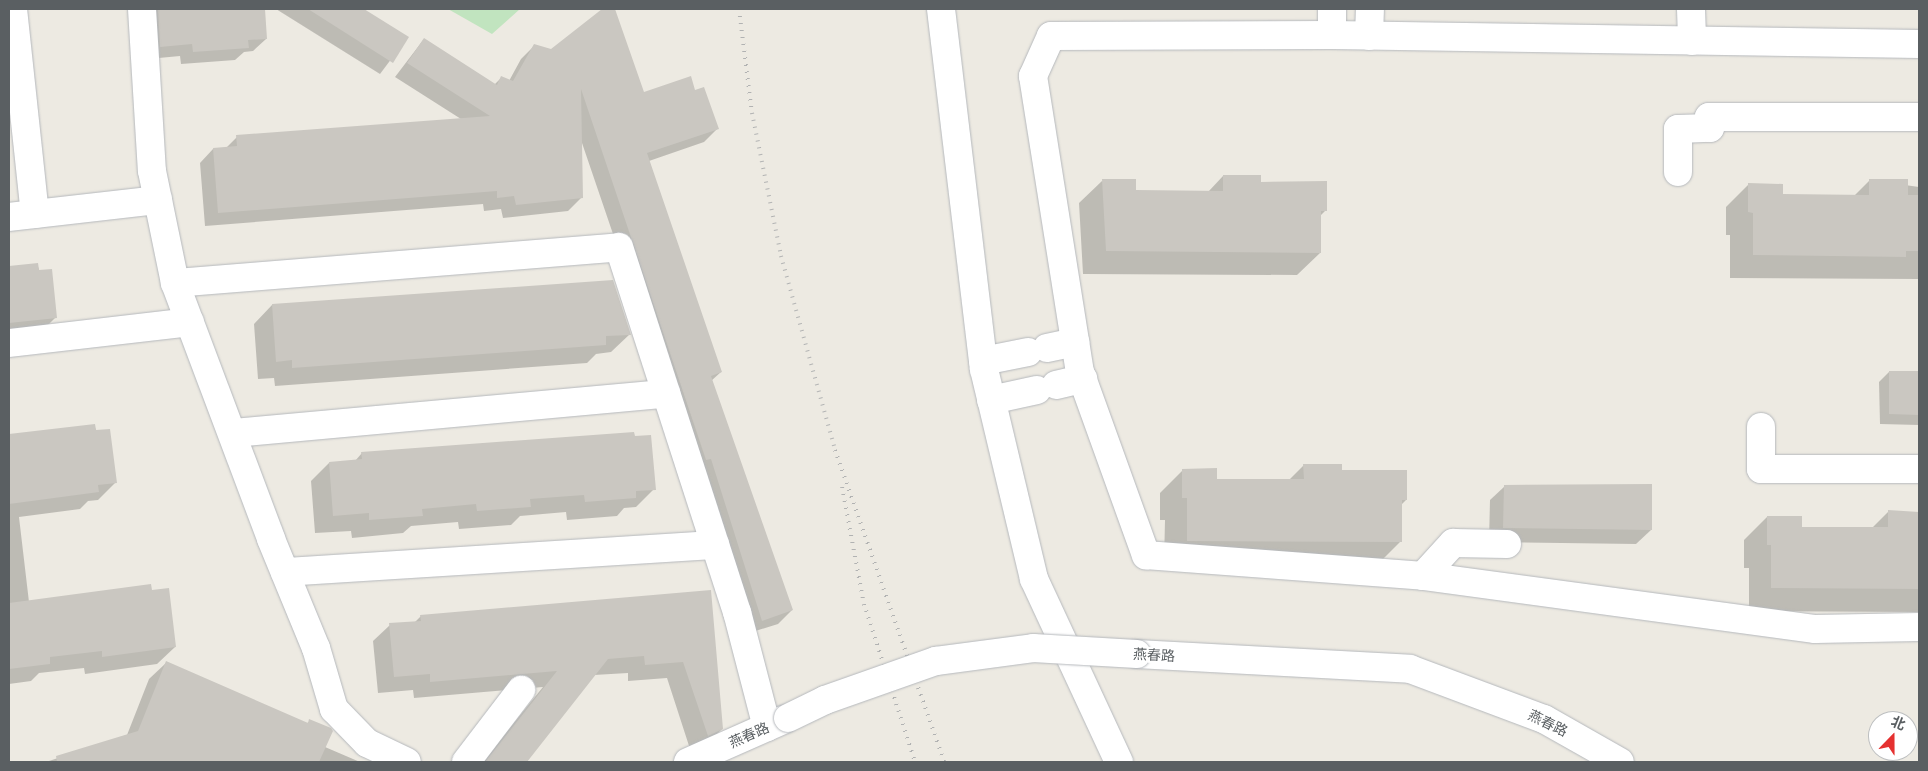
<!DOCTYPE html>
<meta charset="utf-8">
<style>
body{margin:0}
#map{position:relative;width:1928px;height:771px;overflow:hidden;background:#edeae2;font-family:"Open Sans","Noto Sans SC",sans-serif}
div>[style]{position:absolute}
.green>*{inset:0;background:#c1e4bf}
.shadow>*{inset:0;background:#0003}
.building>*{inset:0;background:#cac7c1}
.roads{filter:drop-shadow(0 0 1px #b5b8bc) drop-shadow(0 0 1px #b5b8bc)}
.minor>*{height:28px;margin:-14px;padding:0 14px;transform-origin:14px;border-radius:14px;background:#fff}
.rail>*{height:4px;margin-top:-2px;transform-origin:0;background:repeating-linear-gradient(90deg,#b1b2b2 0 1px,transparent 0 7px)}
.bridges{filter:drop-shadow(0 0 1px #b5b8bc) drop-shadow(0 0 1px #b5b8bc)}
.minor-bridge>*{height:28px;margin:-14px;padding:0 14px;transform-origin:14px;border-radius:14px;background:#fff}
span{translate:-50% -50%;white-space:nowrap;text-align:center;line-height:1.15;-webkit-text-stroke:4px #fff;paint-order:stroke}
.street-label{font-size:14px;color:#5a5f62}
.frame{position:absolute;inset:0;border:10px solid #5a5f62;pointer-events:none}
.north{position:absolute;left:1868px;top:711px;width:50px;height:50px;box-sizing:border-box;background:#fff;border:1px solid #bdbfc0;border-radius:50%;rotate:22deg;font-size:14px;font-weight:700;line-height:20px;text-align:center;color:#5a5f62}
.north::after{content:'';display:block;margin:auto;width:18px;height:22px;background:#e53130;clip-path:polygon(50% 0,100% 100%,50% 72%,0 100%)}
</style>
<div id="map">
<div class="green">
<div style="clip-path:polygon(448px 9px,520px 9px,492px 34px)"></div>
</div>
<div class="shadow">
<div style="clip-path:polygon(141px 9px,263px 9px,266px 39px,253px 51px,244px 52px,235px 60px,181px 64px,180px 56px,148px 59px)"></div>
<div style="clip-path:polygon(276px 9px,361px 9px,407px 38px,380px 74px)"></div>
<div style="clip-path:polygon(604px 9px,613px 9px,643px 93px,695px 91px,717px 129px,704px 142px,649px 161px,721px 372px,711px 381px,792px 610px,778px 624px,749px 633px,582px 143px,582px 197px,568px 211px,503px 218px,501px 209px,484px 211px,483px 204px,205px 226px,200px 163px,213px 149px,226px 148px,237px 137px,461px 119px,395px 77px,424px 39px,494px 85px,501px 78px,509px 81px,521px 59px,534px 46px,551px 51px)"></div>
<div style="clip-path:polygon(1223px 176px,1260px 183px,1325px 211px,1320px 216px,1320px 253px,1297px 275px,1083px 274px,1079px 203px,1102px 181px,1135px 192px,1208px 192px)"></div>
<div style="clip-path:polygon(1870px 180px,1919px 187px,1919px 279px,1730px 278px,1730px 235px,1726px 235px,1726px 207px,1749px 184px,1782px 196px,1854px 196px)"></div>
<div style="clip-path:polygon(37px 264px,56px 317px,37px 336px,9px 342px,9px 267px)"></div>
<div style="clip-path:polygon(272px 305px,630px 334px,611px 352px,596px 354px,587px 363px,275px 386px,274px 378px,258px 379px,254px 324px)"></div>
<div style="clip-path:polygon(1889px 372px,1919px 372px,1919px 425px,1880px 424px,1879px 382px)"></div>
<div style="clip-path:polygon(94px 425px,116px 482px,98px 500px,88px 501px,80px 509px,19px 517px,29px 602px,151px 592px,175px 647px,157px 664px,85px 674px,84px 668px,39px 673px,31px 681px,9px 684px,9px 435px)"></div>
<div style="clip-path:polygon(362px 453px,654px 489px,636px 507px,624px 508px,617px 516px,567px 520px,566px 512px,520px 516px,511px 525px,459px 529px,458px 522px,411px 526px,403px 533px,352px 538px,351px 531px,315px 533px,311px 481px,329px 463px,355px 461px)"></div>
<div style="clip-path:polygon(1304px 465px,1341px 471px,1406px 500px,1401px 505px,1401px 541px,1378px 564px,1164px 563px,1165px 520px,1160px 520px,1160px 493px,1183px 470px,1216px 480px,1288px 481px)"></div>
<div style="clip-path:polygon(1505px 486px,1651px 530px,1636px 544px,1489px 542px,1490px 500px)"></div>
<div style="clip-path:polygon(1888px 512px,1919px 513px,1919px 612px,1749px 611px,1749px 568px,1744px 568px,1744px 540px,1767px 517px,1800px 528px,1872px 528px)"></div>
<div style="clip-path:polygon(710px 592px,722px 729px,705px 746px,691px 752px,667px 678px,628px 681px,628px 673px,594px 675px,524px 762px,482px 762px,543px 687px,414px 698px,413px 690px,378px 693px,373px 641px,390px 625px,414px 623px,421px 616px)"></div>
<div style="clip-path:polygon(166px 663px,306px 724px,310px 721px,325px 747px,360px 762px,46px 762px,127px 735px,149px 679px)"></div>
</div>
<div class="building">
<div style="clip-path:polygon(158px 9px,265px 9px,267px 39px,248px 40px,249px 48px,193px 52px,192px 44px,160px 47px)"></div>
<div style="clip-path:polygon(308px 9px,364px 9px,409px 37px,393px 63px)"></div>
<div style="clip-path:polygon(602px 9px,615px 9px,644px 92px,691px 76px,695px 90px,704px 87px,719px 129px,647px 153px,722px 372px,711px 376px,793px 610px,762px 621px,711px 459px,706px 460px,700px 442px,581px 89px,583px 198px,516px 205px,514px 196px,497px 198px,497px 191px,218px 213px,213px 148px,237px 146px,236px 135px,490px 116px,407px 63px,424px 38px,497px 85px,501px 76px,513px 81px,534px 44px,551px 49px)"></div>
<div style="clip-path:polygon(1223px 175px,1261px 175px,1261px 182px,1327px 181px,1327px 211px,1321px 211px,1321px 253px,1106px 251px,1102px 179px,1136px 179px,1136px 190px,1223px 191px)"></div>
<div style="clip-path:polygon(1869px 179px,1908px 179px,1908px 195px,1919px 195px,1919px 251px,1906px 251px,1906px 257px,1753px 255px,1753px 213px,1748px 212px,1748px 183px,1783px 184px,1783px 194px,1869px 195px)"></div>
<div style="clip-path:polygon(38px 263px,39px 270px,52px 269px,57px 318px,9px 323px,9px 266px)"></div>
<div style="clip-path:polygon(613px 280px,631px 335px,606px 336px,606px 345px,292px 368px,292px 360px,276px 362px,272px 304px)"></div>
<div style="clip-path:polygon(1889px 371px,1919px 371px,1919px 415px,1889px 414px)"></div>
<div style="clip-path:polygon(95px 424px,96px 430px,110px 429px,117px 483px,98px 485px,99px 492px,9px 504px,9px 434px)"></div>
<div style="clip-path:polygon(634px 432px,635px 436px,651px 435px,656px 490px,636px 491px,636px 498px,585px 502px,584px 495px,530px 499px,531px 507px,477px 511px,476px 504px,422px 509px,423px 516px,369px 520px,369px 513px,333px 516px,329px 462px,362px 459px,361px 452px)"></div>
<div style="clip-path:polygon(1303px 464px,1342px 464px,1342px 470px,1407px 470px,1407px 500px,1402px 500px,1402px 542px,1187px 541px,1187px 498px,1182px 498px,1182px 469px,1217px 468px,1217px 479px,1304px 479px)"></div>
<div style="clip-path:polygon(1652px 484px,1652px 530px,1503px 528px,1504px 485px)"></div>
<div style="clip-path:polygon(1888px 510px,1919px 512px,1919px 589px,1771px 588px,1771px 545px,1767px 545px,1767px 516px,1802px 516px,1802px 527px,1888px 527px)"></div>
<div style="clip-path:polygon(151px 584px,152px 590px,169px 588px,176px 647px,102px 657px,102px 651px,50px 657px,50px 664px,9px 669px,9px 603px)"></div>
<div style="clip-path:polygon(711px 590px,723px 729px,708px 736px,683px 662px,645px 665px,644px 656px,608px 659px,527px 762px,485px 762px,557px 671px,430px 682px,430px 674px,394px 677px,389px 623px,421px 621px,420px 615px)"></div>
<div style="clip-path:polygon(166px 661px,308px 723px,309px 719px,331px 728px,333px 731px,319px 762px,57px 762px,56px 756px,138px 731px)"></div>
</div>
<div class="roads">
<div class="minor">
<div style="left:13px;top:9px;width:206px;rotate:83.9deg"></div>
<div style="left:142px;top:9px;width:162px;rotate:86.5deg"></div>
<div style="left:152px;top:171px;width:114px;rotate:78.4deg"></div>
<div style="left:175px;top:283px;width:273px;rotate:69.4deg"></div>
<div style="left:271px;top:539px;width:118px;rotate:67.6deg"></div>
<div style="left:316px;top:648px;width:64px;rotate:73.6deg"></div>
<div style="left:334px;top:709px;width:47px;rotate:45.9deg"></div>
<div style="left:367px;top:743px;width:44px;rotate:25.4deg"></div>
<div style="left:941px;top:9px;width:363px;rotate:83.2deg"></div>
<div style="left:984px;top:369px;width:216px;rotate:76.6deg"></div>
<div style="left:1034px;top:579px;width:202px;rotate:65.1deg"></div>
<div style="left:1691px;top:9px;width:32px;rotate:88deg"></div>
<div style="left:1332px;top:35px;width:26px;rotate:-90deg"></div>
<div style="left:1369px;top:36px;width:27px;rotate:-88deg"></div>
<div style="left:1919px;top:44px;width:587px;rotate:-179.12deg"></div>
<div style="left:1332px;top:35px;width:281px;rotate:179.8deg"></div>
<div style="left:1051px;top:36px;width:44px;rotate:114.2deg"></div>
<div style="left:1033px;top:76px;width:300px;rotate:81deg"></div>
<div style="left:1080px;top:372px;width:195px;rotate:70.2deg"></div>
<div style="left:1146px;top:555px;width:278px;rotate:4.3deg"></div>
<div style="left:1423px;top:576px;width:396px;rotate:7.7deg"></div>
<div style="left:1815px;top:629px;width:104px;rotate:-1.1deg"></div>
<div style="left:1678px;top:172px;width:43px;rotate:-90deg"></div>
<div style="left:1678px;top:129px;width:32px;rotate:-2deg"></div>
<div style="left:1710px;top:128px;width:11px;rotate:-95deg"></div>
<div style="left:1709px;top:117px;width:210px"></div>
<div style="left:9px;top:217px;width:150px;rotate:-6.5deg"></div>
<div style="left:175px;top:283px;width:445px;rotate:-4.6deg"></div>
<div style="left:619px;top:247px;width:384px;rotate:72.1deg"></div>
<div style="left:737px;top:612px;width:119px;rotate:75.4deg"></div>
<div style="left:9px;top:343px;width:182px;rotate:-6.6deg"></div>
<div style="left:1047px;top:348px;width:29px;rotate:-12deg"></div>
<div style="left:983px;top:361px;width:46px;rotate:-11.3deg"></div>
<div style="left:1056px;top:385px;width:28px;rotate:-13deg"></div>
<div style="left:991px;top:400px;width:47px;rotate:-12.3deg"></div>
<div style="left:1761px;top:427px;width:42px;rotate:90deg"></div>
<div style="left:1761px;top:469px;width:158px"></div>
<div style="left:234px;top:433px;width:434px;rotate:-5.2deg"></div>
<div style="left:285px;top:572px;width:431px;rotate:-3.6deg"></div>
<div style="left:1423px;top:576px;width:45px;rotate:-47.7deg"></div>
<div style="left:1453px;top:543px;width:54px;rotate:1.1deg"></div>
<div style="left:1137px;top:654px;width:273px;rotate:3.1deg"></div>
<div style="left:1410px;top:669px;width:143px;rotate:20.5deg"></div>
<div style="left:1544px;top:719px;width:87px;rotate:29.5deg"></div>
<div style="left:466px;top:762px;width:91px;rotate:-52.6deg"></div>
<div style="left:688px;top:762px;width:104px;rotate:-23.9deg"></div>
</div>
</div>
<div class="rail">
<div style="left:739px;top:9px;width:105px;rotate:82.9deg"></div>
<div style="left:752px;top:113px;width:146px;rotate:78.5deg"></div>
<div style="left:781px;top:256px;width:201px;rotate:74.4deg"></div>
<div style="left:835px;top:450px;width:330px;rotate:70.7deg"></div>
<div style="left:842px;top:487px;width:119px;rotate:79.4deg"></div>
<div style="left:864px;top:604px;width:166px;rotate:72.1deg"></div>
</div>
<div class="bridges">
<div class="minor-bridge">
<div style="left:788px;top:718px;width:41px;rotate:-25.9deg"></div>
<div style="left:825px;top:700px;width:118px;rotate:-19.4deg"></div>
<div style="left:936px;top:661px;width:98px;rotate:-7.6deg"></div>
<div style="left:1033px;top:648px;width:104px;rotate:3.3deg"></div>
</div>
</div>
<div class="street-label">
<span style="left:1154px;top:655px;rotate:3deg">燕春路</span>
<span style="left:1548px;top:723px;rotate:26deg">燕春路</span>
<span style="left:749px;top:735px;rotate:-24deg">燕春路</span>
</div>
<div class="frame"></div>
<div class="north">北</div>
</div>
